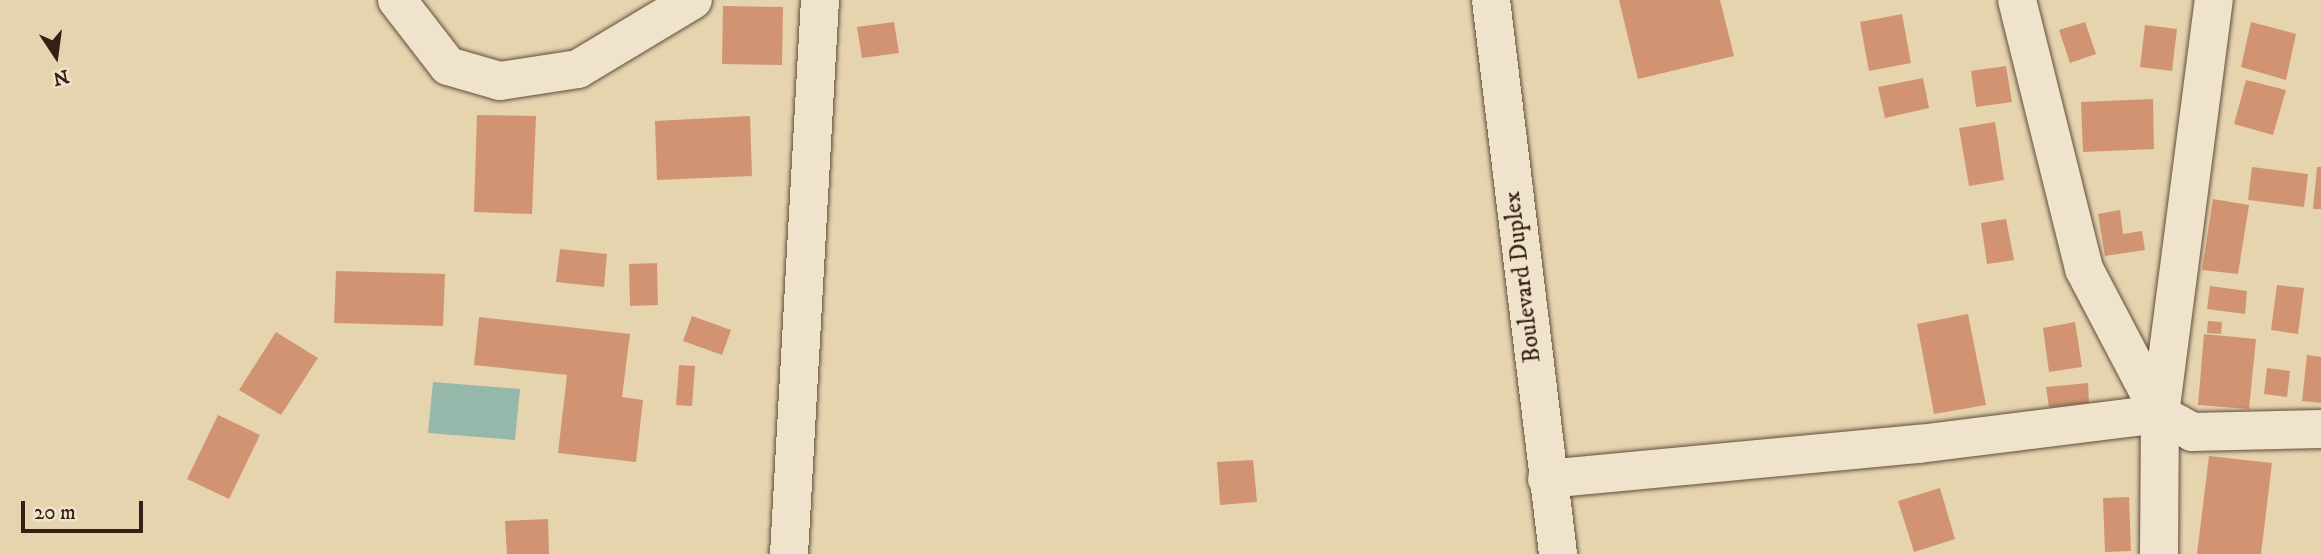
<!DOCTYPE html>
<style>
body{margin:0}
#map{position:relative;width:2321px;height:554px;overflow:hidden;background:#e6d4af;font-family:"IM FELL DW Pica",serif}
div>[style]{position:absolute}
.water>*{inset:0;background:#96b8aa}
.building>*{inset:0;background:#d29373}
.roads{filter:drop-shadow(0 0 2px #604e3c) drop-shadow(0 0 2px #604e3c)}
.minor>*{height:38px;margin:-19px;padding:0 19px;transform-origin:19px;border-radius:19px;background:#efe3cb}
span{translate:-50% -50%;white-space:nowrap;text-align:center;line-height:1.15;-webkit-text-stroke:6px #efe3cb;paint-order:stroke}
.street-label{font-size:24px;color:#332115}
.north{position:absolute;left:21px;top:21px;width:70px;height:70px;-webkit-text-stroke:5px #efe3cb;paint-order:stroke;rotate:167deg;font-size:19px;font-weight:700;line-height:28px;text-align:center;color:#332115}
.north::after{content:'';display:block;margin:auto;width:24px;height:32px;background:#332115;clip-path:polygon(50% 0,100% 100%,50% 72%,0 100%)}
.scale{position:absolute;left:21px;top:501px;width:122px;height:32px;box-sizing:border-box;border:4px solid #332115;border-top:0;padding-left:9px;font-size:21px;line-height:24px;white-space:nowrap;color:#332115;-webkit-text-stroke:5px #efe3cb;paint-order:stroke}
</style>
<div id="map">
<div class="water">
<div style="clip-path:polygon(433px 382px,520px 389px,515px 440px,428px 433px)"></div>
</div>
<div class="building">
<div style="clip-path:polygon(1619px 0,1720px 0,1734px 56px,1638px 79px)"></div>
<div style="clip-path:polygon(723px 6px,783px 7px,782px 65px,722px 64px)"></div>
<div style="clip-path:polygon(1902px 14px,1911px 63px,1869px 71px,1860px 22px)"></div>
<div style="clip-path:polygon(894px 22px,899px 53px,862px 58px,857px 27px)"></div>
<div style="clip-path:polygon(2085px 22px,2096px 54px,2070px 63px,2059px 30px)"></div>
<div style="clip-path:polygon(2251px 22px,2296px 34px,2286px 80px,2241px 67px)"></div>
<div style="clip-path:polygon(2145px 25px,2177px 29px,2172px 71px,2140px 67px)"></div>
<div style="clip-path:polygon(2006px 66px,2012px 102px,1976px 107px,1971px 71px)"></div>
<div style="clip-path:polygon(1923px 78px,1929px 108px,1885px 118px,1878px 87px)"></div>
<div style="clip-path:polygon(2246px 80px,2286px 90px,2273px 135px,2234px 124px)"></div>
<div style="clip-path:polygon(2153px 99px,2154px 149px,2083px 152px,2081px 102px)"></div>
<div style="clip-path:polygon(477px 115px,536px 116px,532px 214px,474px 212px)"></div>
<div style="clip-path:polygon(750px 116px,752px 176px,657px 180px,655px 121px)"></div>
<div style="clip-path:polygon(1995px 122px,2004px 180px,1969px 186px,1959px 128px)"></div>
<div style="clip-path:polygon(2252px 167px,2308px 174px,2304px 207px,2248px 200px)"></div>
<div style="clip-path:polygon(2317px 167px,2321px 167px,2321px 209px,2313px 209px)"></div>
<div style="clip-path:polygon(2213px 199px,2249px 205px,2238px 274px,2202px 270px)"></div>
<div style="clip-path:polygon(2120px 210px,2123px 234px,2142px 231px,2145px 250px,2105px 256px,2098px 214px)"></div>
<div style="clip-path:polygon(2006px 219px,2014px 260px,1987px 264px,1981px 223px)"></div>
<div style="clip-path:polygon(560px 249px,607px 254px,604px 287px,556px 282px)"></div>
<div style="clip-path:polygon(657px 263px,658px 305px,630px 306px,629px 264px)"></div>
<div style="clip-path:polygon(336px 271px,445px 274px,443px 326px,334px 323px)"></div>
<div style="clip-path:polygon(2277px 285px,2304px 288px,2298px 334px,2271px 330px)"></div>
<div style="clip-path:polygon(2210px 286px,2247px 291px,2245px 314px,2207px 309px)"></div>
<div style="clip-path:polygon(1968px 314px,1986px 405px,1934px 414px,1917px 324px)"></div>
<div style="clip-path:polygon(692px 316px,731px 330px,722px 355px,683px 341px)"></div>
<div style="clip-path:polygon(479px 317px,630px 334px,622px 397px,643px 400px,636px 462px,558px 453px,567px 375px,474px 365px)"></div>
<div style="clip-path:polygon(2208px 321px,2222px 322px,2221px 334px,2207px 333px)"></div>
<div style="clip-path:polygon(2075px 322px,2082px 367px,2049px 372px,2043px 328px)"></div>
<div style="clip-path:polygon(276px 332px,318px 358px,281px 415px,239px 390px)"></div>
<div style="clip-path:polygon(2204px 334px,2256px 339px,2249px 409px,2198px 405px)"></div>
<div style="clip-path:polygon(2307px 355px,2321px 357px,2321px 403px,2302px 401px)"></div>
<div style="clip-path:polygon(679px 365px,695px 366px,692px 406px,676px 405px)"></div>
<div style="clip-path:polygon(2267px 368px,2290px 371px,2287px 397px,2264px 394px)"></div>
<div style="clip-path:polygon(2088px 383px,2089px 403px,2049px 407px,2046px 387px)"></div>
<div style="clip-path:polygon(218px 415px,260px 435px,229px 499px,187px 479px)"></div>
<div style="clip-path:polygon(2209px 456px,2272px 463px,2261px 554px,2197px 554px)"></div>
<div style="clip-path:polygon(1253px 460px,1257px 502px,1220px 505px,1217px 462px)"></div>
<div style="clip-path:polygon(1940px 488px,1955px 539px,1914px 552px,1898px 501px)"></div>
<div style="clip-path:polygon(2129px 497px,2131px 551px,2105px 552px,2103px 498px)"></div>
<div style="clip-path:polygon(548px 519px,549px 554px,507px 554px,505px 521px)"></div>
</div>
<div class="roads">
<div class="minor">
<div style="left:397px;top:0;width:83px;rotate:52.3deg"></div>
<div style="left:448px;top:66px;width:54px;rotate:16.1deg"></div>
<div style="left:500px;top:81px;width:79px;rotate:-8.7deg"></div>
<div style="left:578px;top:69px;width:134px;rotate:-31deg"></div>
<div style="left:1491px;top:0;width:558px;rotate:83.1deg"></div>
<div style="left:2017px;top:0;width:277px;rotate:76deg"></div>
<div style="left:2084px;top:269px;width:164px;rotate:62.3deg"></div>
<div style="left:1547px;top:479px;width:374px;rotate:-5.4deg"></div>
<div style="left:1919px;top:444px;width:243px;rotate:-7.1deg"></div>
<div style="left:2160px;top:414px;width:37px;rotate:29deg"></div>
<div style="left:2192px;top:432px;width:129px;rotate:-1.3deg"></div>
<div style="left:789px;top:554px;width:555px;rotate:-86.8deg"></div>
<div style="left:2159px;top:554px;width:140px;rotate:-89.6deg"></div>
<div style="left:2160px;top:414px;width:418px;rotate:-82.6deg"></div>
</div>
</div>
<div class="street-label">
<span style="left:1523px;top:277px;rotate:-97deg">Boulevard Duplex</span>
</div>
<div class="north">N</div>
<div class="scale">20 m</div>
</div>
